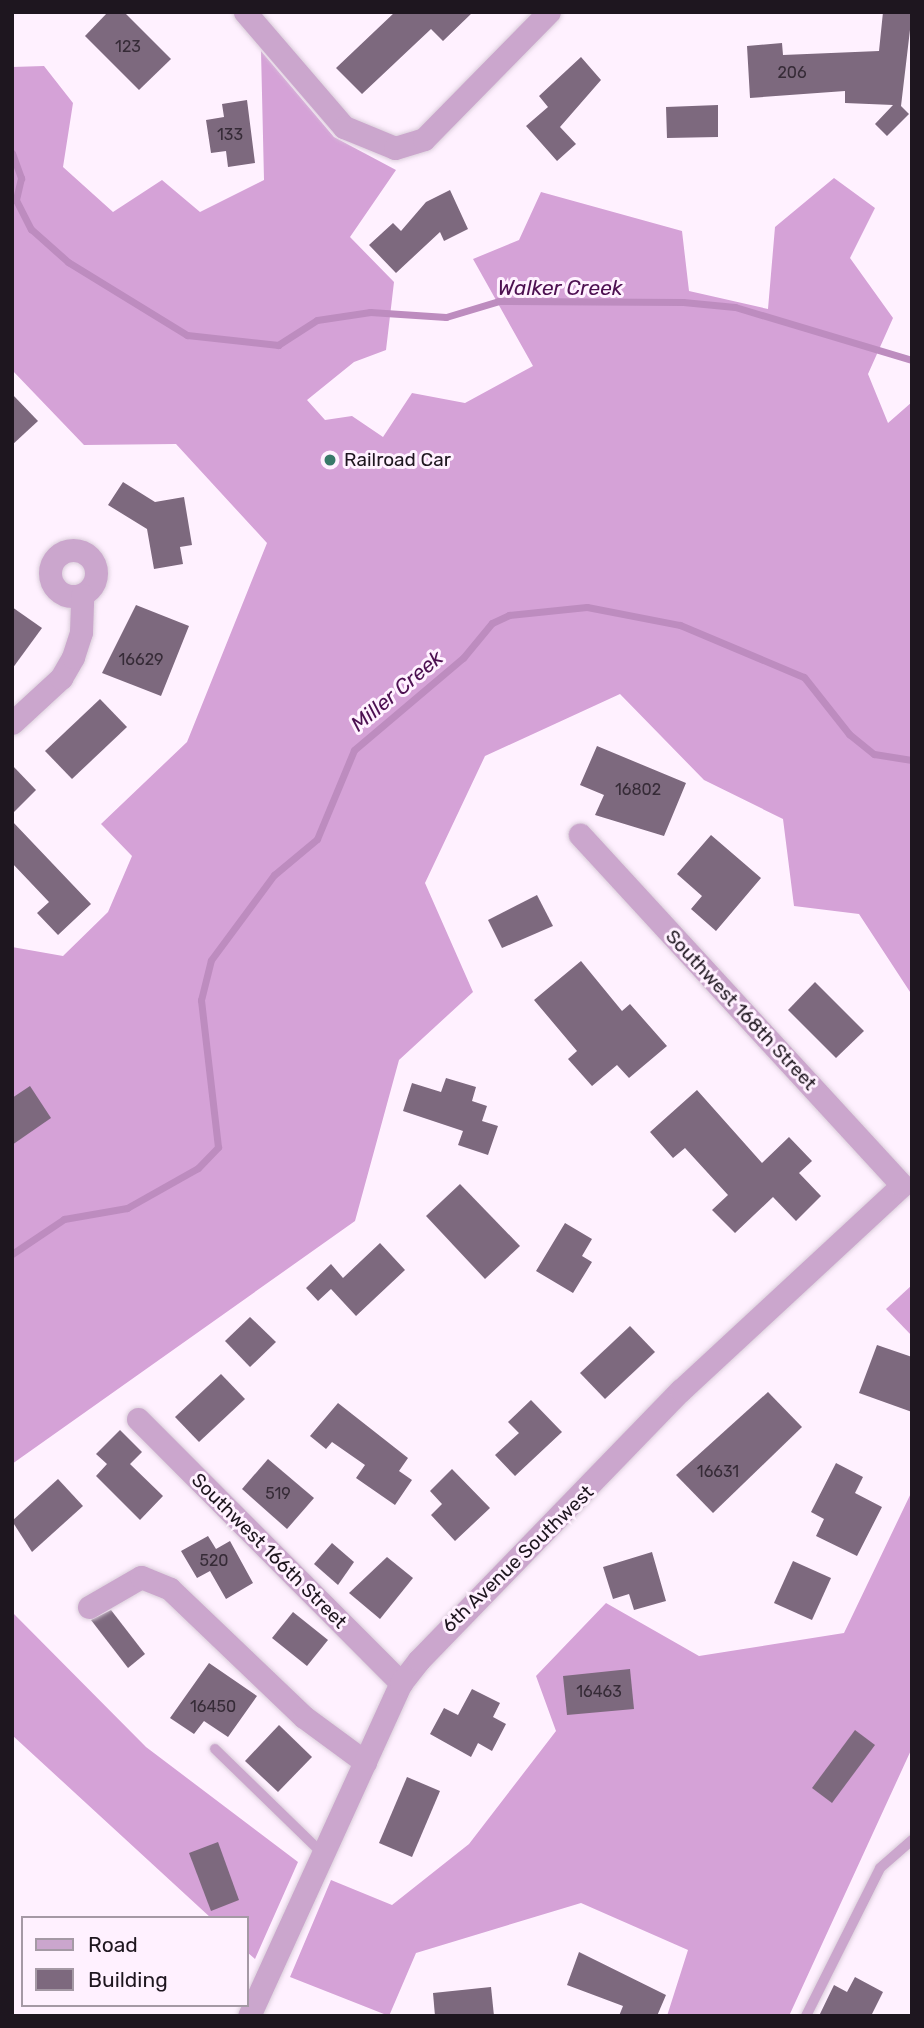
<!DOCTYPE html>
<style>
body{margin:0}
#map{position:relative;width:924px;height:2028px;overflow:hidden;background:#fff1ff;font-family:Rubik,sans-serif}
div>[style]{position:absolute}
.forest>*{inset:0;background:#d5a2d7}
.stream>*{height:7px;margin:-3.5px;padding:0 3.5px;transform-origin:3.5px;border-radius:3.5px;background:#bd8cbf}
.building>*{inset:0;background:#7d697e}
.roads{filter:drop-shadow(0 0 2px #dbcedb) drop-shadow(0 0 2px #dbcedb)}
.lane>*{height:10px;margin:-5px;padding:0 5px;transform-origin:5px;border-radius:5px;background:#cba6cd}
.street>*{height:23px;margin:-11.5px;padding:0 11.5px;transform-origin:11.5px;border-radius:11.5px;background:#cba6cd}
.street>.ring{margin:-11.5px;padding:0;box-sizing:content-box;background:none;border:23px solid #cba6cd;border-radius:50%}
.dots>*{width:19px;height:19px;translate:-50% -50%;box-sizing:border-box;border:4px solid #fff1ff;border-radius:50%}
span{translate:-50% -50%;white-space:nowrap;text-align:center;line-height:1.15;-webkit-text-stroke:6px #fff1ff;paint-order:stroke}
.number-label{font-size:16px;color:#362b37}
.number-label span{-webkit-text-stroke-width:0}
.poi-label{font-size:19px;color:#1e161f}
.left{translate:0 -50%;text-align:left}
.street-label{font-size:19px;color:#1e161f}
.water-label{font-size:21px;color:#4d1051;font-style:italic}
.frame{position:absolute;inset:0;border:14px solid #1e161f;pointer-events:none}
.legend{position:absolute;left:21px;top:1916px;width:228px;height:91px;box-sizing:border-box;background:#fff1ff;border:2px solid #a599a5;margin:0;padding:9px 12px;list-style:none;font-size:21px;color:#1e161f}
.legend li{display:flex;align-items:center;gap:14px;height:35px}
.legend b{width:35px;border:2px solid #a599a5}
</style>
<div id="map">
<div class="forest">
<div style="clip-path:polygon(261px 51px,334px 137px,396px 170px,350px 237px,394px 282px,386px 350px,354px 362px,307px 400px,325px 420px,352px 416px,383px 437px,412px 393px,465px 403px,533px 366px,473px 259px,519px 240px,541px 192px,682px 231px,689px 291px,768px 309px,775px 227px,834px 178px,875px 208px,850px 258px,893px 318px,868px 374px,888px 423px,912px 402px,912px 995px,859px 914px,794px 906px,783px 819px,704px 780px,620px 694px,485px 756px,425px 883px,473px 992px,399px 1060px,355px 1221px,12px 1464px,12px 947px,63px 956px,108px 912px,132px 856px,101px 824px,187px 742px,267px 543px,176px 444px,84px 445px,12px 370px,12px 67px,44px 66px,73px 103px,63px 167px,113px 212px,162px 180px,200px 212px,264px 180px)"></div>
<div style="clip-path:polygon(912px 1285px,912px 1336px,886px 1309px)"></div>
<div style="clip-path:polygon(912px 1491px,912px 1748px,789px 2016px,667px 2016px,688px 1950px,581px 1903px,416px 1953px,389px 2016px,290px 1977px,331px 1880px,392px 1905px,469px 1844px,556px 1731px,536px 1676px,606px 1603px,699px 1656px,844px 1633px)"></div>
<div style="clip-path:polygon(12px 1612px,146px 1747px,298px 1862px,255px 1959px,247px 1952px,247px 1918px,211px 1918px,12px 1735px)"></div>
</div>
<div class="stream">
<div style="left:12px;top:153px;width:27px;rotate:70deg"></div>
<div style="left:21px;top:178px;width:23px;rotate:103deg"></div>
<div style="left:16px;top:200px;width:33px;rotate:63deg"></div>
<div style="left:31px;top:229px;width:50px;rotate:41.7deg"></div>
<div style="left:68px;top:262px;width:140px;rotate:31.5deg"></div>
<div style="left:187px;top:335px;width:92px;rotate:6.3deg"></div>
<div style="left:278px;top:345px;width:46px;rotate:-32.7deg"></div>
<div style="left:317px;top:320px;width:54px;rotate:-8.6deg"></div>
<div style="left:370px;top:312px;width:76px;rotate:3.8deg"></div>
<div style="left:446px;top:317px;width:55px;rotate:-16.8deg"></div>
<div style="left:499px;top:301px;width:184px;rotate:0.3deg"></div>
<div style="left:683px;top:302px;width:52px;rotate:5.5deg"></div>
<div style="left:735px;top:307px;width:185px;rotate:16.7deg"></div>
<div style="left:12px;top:1254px;width:63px;rotate:-33.9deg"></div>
<div style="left:64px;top:1219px;width:64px;rotate:-9.9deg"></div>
<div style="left:127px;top:1208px;width:81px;rotate:-29.4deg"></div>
<div style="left:198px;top:1168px;width:29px;rotate:-46deg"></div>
<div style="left:218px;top:1147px;width:148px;rotate:-96.6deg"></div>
<div style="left:201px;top:1000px;width:41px;rotate:-76deg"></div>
<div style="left:211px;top:960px;width:106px;rotate:-53.5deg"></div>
<div style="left:274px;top:875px;width:56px;rotate:-39.9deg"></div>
<div style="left:317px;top:839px;width:96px;rotate:-67.4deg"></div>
<div style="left:354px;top:750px;width:143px;rotate:-40.2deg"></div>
<div style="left:463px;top:658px;width:45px;rotate:-50.4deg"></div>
<div style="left:492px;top:623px;width:19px;rotate:-25deg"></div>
<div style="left:509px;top:615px;width:78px;rotate:-5.9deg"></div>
<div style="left:587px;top:607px;width:95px;rotate:11deg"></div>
<div style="left:680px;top:625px;width:134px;rotate:22.8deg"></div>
<div style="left:804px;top:677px;width:73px;rotate:51.7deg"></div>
<div style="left:849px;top:734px;width:32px;rotate:39deg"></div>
<div style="left:874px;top:754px;width:38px;rotate:9deg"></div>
</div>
<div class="building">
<div style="clip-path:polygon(108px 12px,124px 12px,171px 59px,139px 90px,85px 36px)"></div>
<div style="clip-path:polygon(395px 12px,473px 12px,443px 41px,431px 29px,362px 94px,336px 68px)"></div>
<div style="clip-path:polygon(883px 12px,912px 13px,901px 106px,909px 114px,887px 136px,875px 124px,893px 105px,845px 103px,845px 91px,750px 98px,747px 46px,782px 43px,783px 55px,879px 51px)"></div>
<div style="clip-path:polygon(581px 57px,601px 80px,560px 127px,576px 144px,557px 161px,526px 126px,548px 107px,539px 96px)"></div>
<div style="clip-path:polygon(247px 100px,255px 163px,228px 167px,226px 151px,211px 153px,206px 120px,224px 117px,222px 104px)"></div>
<div style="clip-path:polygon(718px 105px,718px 137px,667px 138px,666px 107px)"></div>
<div style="clip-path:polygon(450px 190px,468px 229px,444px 241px,440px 232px,396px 273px,369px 245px,393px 223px,401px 231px,426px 202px)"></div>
<div style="clip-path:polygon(12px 394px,38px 421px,12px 445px)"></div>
<div style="clip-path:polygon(123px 482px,155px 502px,184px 497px,192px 545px,180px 547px,183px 564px,154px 569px,147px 529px,108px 505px)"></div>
<div style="clip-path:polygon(136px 605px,189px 626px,161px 696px,102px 673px)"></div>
<div style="clip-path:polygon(12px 607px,42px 628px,12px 669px)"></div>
<div style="clip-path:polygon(100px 699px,127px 727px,72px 779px,45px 751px)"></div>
<div style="clip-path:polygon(597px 746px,686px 783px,664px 836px,595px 815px,604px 795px,580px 785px)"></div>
<div style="clip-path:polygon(12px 765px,36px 790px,12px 814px)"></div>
<div style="clip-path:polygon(12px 821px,91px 904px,58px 935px,37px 913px,49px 902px,12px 863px)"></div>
<div style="clip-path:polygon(711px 835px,761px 878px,716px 931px,691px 909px,702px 896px,677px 874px)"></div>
<div style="clip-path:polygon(537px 895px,553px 926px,502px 948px,488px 920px)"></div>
<div style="clip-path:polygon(581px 961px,622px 1011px,630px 1004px,667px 1046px,629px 1078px,617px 1065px,592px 1086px,568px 1059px,577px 1051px,534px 1000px)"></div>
<div style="clip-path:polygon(815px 982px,864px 1031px,836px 1058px,788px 1010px)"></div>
<div style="clip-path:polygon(446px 1078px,476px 1087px,472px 1101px,487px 1106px,482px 1121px,498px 1126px,488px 1155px,458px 1145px,463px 1131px,403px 1111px,412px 1083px,441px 1092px)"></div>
<div style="clip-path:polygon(30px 1086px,51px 1118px,12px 1145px,12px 1098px)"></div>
<div style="clip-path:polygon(697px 1090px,762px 1163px,789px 1137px,812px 1161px,799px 1173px,821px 1196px,796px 1221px,773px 1197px,735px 1233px,712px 1210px,728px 1195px,685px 1148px,673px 1158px,650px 1132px)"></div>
<div style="clip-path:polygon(460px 1184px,520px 1246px,485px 1279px,426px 1216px)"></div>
<div style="clip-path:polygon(565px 1223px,592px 1239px,582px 1256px,592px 1262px,573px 1293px,536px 1271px)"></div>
<div style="clip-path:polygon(380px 1243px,405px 1270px,356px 1316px,331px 1289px,318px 1301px,306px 1288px,331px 1264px,343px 1278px)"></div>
<div style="clip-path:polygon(250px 1317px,276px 1342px,250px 1367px,225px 1341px)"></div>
<div style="clip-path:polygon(630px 1326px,655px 1352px,605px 1399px,580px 1373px)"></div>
<div style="clip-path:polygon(877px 1345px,912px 1357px,912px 1412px,859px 1393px)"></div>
<div style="clip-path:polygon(221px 1374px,245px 1399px,199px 1442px,175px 1417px)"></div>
<div style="clip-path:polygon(768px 1392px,802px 1427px,713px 1513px,676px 1475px)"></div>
<div style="clip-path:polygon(531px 1400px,562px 1432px,515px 1476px,495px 1455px,519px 1433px,508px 1422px)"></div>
<div style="clip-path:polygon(338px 1403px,408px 1458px,399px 1471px,412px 1480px,395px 1505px,356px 1478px,365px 1465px,332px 1442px,326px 1449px,310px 1436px)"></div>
<div style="clip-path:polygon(120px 1430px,142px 1452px,130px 1464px,163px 1496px,140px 1520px,96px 1476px,107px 1464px,96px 1454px)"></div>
<div style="clip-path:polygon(268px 1459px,314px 1498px,287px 1529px,242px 1489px)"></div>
<div style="clip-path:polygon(836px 1463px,863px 1477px,855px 1493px,882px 1507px,857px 1556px,816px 1536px,824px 1519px,811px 1512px)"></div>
<div style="clip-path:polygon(452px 1469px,490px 1508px,455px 1541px,431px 1515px,442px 1504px,430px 1491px)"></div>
<div style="clip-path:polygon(58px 1479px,83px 1506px,32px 1552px,12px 1521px)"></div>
<div style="clip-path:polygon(208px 1536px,216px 1549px,230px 1541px,253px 1583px,226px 1599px,210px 1571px,197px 1578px,181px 1551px)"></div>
<div style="clip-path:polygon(332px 1543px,354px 1562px,338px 1585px,314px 1564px)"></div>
<div style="clip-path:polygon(652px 1552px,666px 1601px,634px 1610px,629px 1594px,613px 1599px,603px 1567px)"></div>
<div style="clip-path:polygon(387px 1557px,413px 1578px,380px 1619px,349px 1593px)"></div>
<div style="clip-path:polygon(793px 1561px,831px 1578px,812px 1620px,774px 1603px)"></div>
<div style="clip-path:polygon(111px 1610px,145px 1654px,128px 1668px,91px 1620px)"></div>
<div style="clip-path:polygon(293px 1612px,328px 1640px,307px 1666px,272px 1638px)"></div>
<div style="clip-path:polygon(209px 1663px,257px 1696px,228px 1737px,204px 1721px,194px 1734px,170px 1718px)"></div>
<div style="clip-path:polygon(630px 1669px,634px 1709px,567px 1715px,563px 1676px)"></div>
<div style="clip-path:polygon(472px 1689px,500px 1703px,493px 1717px,506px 1724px,492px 1751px,478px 1743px,471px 1757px,430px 1734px,444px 1708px,458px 1715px)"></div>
<div style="clip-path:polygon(279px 1725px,312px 1757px,278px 1792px,245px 1761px)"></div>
<div style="clip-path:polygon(855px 1730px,875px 1745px,832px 1803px,812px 1788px)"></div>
<div style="clip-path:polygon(407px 1777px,440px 1791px,412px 1857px,379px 1843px)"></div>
<div style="clip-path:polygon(218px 1842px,239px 1900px,211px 1911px,189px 1853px)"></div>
<div style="clip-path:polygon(579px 1952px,666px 1995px,657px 2016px,619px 2016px,623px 2006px,567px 1985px)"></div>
<div style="clip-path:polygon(855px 1977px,883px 1992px,871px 2016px,819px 2016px,834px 1985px,847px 1992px)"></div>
<div style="clip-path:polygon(491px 1987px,494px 2016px,435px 2016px,433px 1993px)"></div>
</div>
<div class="roads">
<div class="lane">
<div style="left:215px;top:1749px;width:151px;rotate:44.2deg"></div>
<div style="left:806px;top:2016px;width:165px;rotate:-63.4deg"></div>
<div style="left:880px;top:1868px;width:43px;rotate:-41.2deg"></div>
</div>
<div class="street">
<div style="left:245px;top:12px;width:152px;rotate:49.3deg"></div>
<div style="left:344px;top:127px;width:55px;rotate:22.4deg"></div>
<div style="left:395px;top:148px;width:30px;rotate:-17deg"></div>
<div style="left:424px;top:139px;width:178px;rotate:-45.5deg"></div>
<div class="ring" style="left:50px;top:550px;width:23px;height:23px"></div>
<div style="left:12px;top:723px;width:67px;rotate:-42.6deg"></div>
<div style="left:61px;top:678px;width:24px;rotate:-60deg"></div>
<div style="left:73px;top:657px;width:26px;rotate:-72deg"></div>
<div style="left:81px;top:632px;width:37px;rotate:-88deg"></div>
<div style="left:138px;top:1419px;width:373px;rotate:45.1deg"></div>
<div style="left:89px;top:1607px;width:60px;rotate:-30deg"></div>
<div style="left:141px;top:1577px;width:31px;rotate:22deg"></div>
<div style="left:170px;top:1589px;width:185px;rotate:43.7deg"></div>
<div style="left:304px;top:1717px;width:76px;rotate:36.4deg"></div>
<div style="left:249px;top:2016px;width:366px;rotate:-65.5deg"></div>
<div style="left:401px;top:1683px;width:29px;rotate:-52deg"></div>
<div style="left:419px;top:1660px;width:376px;rotate:-45.9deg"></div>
<div style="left:681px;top:1390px;width:301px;rotate:-42.8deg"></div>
<div style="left:902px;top:1185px;width:476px;rotate:-132.6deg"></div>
</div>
</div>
<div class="dots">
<div style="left:330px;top:460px;background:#387969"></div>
</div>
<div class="number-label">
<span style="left:128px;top:47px">123</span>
<span style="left:792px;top:73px">206</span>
<span style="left:230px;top:135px">133</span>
<span style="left:141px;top:660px">16629</span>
<span style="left:638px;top:790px">16802</span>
<span style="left:718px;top:1472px">16631</span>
<span style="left:278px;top:1494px">519</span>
<span style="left:214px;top:1561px">520</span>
<span style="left:599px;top:1692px">16463</span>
<span style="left:213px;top:1707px">16450</span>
</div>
<div class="poi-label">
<span class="left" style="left:344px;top:460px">Railroad Car</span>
</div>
<div class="street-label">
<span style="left:741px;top:1010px;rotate:47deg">Southwest 168th Street</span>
<span style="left:269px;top:1551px;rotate:45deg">Southwest 166th Street</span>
<span style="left:518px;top:1559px;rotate:-44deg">6th Avenue Southwest</span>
</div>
<div class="water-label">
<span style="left:560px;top:288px">Walker Creek</span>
<span style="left:397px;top:691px;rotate:-40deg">Miller Creek</span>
</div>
<div class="frame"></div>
<ul class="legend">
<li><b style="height:9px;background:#cba6cd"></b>Road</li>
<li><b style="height:19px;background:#7d697e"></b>Building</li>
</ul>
</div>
